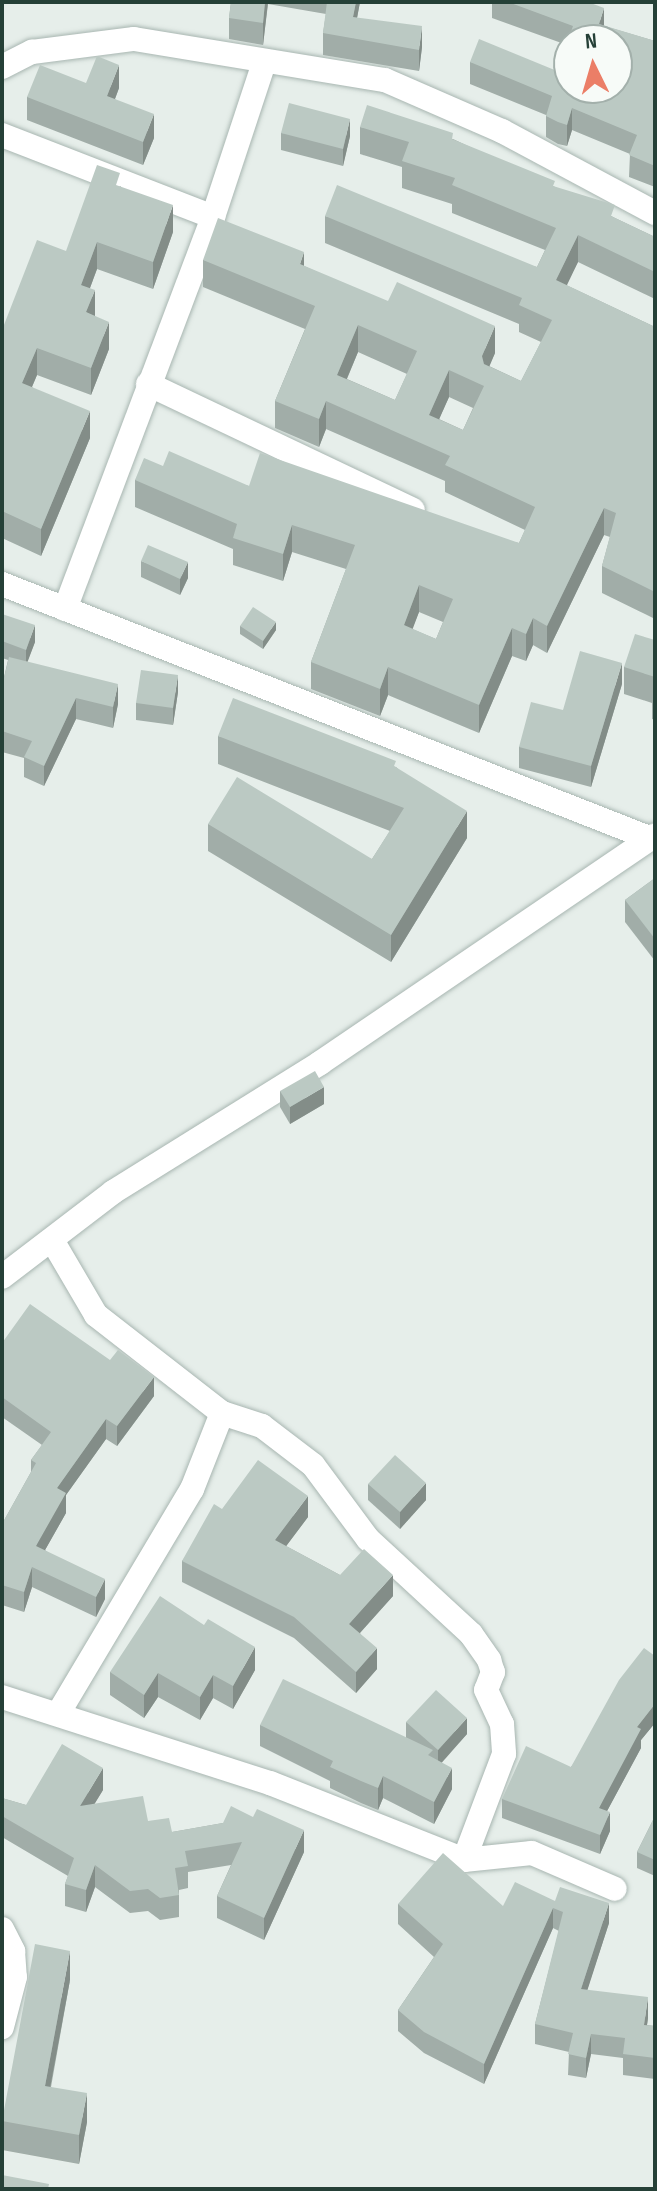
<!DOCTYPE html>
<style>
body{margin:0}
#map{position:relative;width:657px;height:2191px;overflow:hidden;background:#e6eeea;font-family:"Sofia Sans Condensed",sans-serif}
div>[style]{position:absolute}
.roads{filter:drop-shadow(0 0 2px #a8b6b1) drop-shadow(0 0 2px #a8b6b1)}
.street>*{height:24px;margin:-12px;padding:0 12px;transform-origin:12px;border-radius:12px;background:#fff}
.wall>*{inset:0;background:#a1ada8}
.shaded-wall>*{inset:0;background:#838d88}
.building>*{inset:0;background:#bbc9c3}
span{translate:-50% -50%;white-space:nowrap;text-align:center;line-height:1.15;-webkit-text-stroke:6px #f7fbf8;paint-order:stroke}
.frame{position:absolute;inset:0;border:4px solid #254037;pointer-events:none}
.north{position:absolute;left:553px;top:24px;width:80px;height:80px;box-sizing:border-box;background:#f7fbf8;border:2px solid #a3b0ab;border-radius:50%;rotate:355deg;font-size:22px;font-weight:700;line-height:32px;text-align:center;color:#254037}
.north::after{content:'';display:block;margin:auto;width:28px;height:36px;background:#eb7e67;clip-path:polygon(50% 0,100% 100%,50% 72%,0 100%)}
</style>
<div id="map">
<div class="roads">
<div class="street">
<div style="left:2px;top:67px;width:34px;rotate:-27deg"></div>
<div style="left:32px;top:52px;width:103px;rotate:-7.3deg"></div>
<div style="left:134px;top:39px;width:254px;rotate:9.3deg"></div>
<div style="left:385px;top:80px;width:128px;rotate:23.6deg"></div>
<div style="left:502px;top:131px;width:174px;rotate:28.2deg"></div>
<div style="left:2px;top:135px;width:226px;rotate:21.2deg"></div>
<div style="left:148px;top:384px;width:293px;rotate:25.4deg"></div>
<div style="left:2px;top:584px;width:695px;rotate:21.43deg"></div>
<div style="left:65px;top:609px;width:419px;rotate:-69.3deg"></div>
<div style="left:213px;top:217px;width:162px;rotate:-71.7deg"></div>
<div style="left:52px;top:1240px;width:87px;rotate:59.6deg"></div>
<div style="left:96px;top:1315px;width:160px;rotate:37.9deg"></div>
<div style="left:222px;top:1413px;width:82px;rotate:111.5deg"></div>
<div style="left:192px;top:1489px;width:262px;rotate:120.8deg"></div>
<div style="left:2px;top:1277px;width:140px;rotate:-37.4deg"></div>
<div style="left:113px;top:1192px;width:244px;rotate:-31.9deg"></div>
<div style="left:320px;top:1063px;width:405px;rotate:-34.2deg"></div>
<div style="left:222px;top:1413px;width:42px;rotate:18deg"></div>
<div style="left:262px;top:1426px;width:64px;rotate:37.4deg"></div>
<div style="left:313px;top:1465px;width:92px;rotate:53.4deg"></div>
<div style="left:368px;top:1539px;width:140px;rotate:42.7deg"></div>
<div style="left:471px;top:1634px;width:32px;rotate:55deg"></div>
<div style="left:489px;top:1660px;width:13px;rotate:72deg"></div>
<div style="left:493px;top:1672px;width:19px;rotate:111deg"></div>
<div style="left:486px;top:1690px;width:38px;rotate:65deg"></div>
<div style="left:502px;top:1724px;width:30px;rotate:86deg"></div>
<div style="left:504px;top:1754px;width:113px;rotate:110.7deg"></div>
<div style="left:2px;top:1697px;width:281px;rotate:17.8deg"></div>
<div style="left:270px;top:1783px;width:209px;rotate:21.6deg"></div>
<div style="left:464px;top:1860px;width:68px;rotate:-5.9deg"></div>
<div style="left:532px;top:1853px;width:90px;rotate:23.4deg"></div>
<div style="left:2px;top:1929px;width:25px;rotate:63deg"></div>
<div style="left:13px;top:1951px;width:26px;rotate:86deg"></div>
<div style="left:15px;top:1977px;width:52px;rotate:104.6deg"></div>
</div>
</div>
<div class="wall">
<div style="clip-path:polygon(231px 2px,360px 2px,357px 18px,422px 47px,419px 71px,323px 55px,323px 33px,326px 14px,268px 4px,263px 45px,229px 39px,229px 18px)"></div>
<div style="clip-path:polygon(492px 2px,588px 2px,604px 26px,655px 41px,655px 187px,629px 177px,630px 154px,572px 130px,567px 146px,558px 144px,546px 137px,546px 115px,470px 84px,470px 62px,557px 71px,567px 45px,492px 18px)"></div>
<div style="clip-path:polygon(86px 83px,119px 88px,115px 99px,154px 138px,143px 165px,27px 120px,27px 97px)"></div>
<div style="clip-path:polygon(evenodd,360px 127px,453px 139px,555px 187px,615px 218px,655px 237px,655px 299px,578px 262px,566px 285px,655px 327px,655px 619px,602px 593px,602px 566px,610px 537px,604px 535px,547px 653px,533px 645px,526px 661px,512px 656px,479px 733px,388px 695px,380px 716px,311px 689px,311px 662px,346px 569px,292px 552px,283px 581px,233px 565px,233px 549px,135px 507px,135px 480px,163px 466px,249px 486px,519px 543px,525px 530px,445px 492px,445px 481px,326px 429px,319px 447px,275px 428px,275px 401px,305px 329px,203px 287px,203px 260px,304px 266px,495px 353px,489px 366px,521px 381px,541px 342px,519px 332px,519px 324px,325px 243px,325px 216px,537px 267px,545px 250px,452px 213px,452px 204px,402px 188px,402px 167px,360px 154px,360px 127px,358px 352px,407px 374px,395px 400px,347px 379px,358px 352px,360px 127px,449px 397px,473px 408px,463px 430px,439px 419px,449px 397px,360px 127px,419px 612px,443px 622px,436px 639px,412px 629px,419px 612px)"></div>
<div style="clip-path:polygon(281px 133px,350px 136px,343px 166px,281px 150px)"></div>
<div style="clip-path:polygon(120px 186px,173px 232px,153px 289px,97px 269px,90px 288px,95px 316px,109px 349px,91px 395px,37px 375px,32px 387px,90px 438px,41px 556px,2px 538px,2px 330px)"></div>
<div style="clip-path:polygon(141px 561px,188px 578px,180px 595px,141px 577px)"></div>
<div style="clip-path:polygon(2px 614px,35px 642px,27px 662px,118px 704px,113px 728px,76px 719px,44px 786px,24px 777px,24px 758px,2px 752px,2px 686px,8px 660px,2px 658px)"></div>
<div style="clip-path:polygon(240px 626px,276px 630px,263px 649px,240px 634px)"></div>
<div style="clip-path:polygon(655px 640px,655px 720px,652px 719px,652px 703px,624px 694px,624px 667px)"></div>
<div style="clip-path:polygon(622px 684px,591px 787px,519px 768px,519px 747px,563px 710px)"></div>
<div style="clip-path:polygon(178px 692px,173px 725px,136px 720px,136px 703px)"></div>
<div style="clip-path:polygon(218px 736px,396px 767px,467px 838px,391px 962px,208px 851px,208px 824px,372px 859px,390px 831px,218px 764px)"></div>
<div style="clip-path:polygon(655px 878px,655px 961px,625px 922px,625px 900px)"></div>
<div style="clip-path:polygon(280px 1091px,324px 1104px,290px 1124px,280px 1107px)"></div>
<div style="clip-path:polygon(2px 1343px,154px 1396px,117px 1446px,106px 1439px,66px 1495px,66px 1513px,45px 1550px,105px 1599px,96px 1617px,32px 1587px,24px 1612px,2px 1605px,2px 1524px,31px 1472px,31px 1460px,42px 1445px,2px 1417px)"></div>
<div style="clip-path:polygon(368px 1484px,426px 1500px,400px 1529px,368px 1500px)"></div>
<div style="clip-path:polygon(222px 1509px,308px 1517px,286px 1546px,340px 1575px,393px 1596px,360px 1633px,377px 1669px,356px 1693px,294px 1638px,182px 1582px,182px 1561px)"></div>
<div style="clip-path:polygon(655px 1656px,655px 1723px,641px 1740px,641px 1748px,607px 1811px,610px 1831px,600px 1854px,502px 1818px,502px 1799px,571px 1767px)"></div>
<div style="clip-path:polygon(255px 1670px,233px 1709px,213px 1698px,200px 1720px,158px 1697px,144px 1718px,110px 1695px,110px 1672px)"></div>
<div style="clip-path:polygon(406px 1722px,467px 1734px,441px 1762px,452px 1789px,434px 1824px,383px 1798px,378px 1810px,361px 1803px,330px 1788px,330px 1781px,260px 1746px,260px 1725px,406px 1738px)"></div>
<div style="clip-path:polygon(103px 1790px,94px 1804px,148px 1821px,172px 1832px,223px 1823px,304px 1852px,264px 1940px,217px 1918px,217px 1896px,231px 1865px,188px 1872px,188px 1888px,179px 1890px,179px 1917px,160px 1920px,148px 1911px,130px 1913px,95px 1887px,86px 1912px,65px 1906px,65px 1884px,68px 1876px,2px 1837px,2px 1798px,26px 1805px)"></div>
<div style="clip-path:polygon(655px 1816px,655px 1876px,637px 1868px,637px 1852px)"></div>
<div style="clip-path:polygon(555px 1901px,609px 1923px,587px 1990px,648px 2018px,647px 2025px,655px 2026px,655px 2079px,623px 2075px,623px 2058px,591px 2054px,586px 2078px,568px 2075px,569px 2052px,535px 2044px,535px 2024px,559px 1931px,553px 1928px,484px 2084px,424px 2053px,398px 2031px,398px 2010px,434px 1957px,398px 1924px,398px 1904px,503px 1906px)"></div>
<div style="clip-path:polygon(70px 1980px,51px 2087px,87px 2122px,79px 2164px,2px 2150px,2px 2121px)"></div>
</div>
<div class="shaded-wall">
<div style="clip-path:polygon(265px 2px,268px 2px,263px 45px,263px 23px)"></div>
<div style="clip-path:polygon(356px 2px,360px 2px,353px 39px,353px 17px)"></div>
<div style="clip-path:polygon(604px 8px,604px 29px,599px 24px)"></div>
<div style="clip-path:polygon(422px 26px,422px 47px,419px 71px,419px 50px)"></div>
<div style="clip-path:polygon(119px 65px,119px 88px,107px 120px,107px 96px)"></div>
<div style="clip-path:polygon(572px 108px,572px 130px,567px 146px,567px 125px)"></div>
<div style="clip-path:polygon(154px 114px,154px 138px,143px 165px,143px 142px)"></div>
<div style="clip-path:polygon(350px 119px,350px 136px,343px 166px,343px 149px)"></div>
<div style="clip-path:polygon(173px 205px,173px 232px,153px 289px,153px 262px)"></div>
<div style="clip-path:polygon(578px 235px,578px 262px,556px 308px,556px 280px)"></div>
<div style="clip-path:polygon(97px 242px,97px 269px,81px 312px,81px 285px)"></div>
<div style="clip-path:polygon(304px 252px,304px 279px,300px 264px)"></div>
<div style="clip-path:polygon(95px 290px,95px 317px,86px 312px)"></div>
<div style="clip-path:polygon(109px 322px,109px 349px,91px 395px,91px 368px)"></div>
<div style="clip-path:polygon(358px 325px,358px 352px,337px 402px,337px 375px)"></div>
<div style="clip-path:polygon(495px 326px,495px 353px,482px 384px,482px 356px)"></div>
<div style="clip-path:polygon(37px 348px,37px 375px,22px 410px,22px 383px)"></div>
<div style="clip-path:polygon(449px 370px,449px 397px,429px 442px,429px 415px)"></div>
<div style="clip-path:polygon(326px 401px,326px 429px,319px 447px,319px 419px)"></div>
<div style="clip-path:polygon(90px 411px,90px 438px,41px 556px,41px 529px)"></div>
<div style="clip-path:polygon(604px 508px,604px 535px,547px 653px,547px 626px)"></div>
<div style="clip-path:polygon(292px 525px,292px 552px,283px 581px,283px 554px)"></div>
<div style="clip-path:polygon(188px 562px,188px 578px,180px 595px,180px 579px)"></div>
<div style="clip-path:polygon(419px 585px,419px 612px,404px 652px,404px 625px)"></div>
<div style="clip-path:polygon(533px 618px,533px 645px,526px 661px,526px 634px)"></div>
<div style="clip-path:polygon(276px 622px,276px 630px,263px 649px,263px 641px)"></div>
<div style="clip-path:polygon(35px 625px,35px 642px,26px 666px,26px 650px)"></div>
<div style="clip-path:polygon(512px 628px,512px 656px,479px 733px,479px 705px)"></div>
<div style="clip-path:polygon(622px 663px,622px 684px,591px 787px,591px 766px)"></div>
<div style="clip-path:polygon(388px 667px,388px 695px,380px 716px,380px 689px)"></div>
<div style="clip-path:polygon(178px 675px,178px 692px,173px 725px,173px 708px)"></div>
<div style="clip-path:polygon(118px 684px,118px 704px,113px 728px,113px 707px)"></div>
<div style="clip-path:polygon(76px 698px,76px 719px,44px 786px,44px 766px)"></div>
<div style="clip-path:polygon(467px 811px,467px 838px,391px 962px,391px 935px)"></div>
<div style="clip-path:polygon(324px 1087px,324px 1104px,290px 1124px,290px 1107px)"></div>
<div style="clip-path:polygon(154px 1377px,154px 1396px,117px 1446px,117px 1426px)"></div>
<div style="clip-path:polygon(106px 1419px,106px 1439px,66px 1495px,66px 1513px,36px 1566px,36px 1546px,57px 1488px)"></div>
<div style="clip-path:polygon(426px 1483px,426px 1500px,400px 1529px,400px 1512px)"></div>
<div style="clip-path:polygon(308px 1496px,308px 1517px,275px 1561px,275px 1540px)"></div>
<div style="clip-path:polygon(32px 1567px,32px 1587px,24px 1612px,24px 1592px)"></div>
<div style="clip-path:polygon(393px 1575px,393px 1596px,349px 1645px,349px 1624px)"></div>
<div style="clip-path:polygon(105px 1579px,105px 1599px,96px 1617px,96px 1597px)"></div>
<div style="clip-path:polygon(255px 1647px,255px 1670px,233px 1709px,233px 1686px)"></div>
<div style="clip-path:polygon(377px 1648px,377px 1669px,356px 1693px,356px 1672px)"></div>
<div style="clip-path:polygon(158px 1673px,158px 1697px,144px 1718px,144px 1695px)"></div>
<div style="clip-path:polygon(213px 1675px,213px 1698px,200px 1720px,200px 1697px)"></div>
<div style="clip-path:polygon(655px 1704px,655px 1723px,641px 1740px,641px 1748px,599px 1826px,599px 1808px,637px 1727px)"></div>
<div style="clip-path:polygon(467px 1718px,467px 1734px,438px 1767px,438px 1750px)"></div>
<div style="clip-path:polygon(103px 1768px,103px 1790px,80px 1828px,80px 1806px)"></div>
<div style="clip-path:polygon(452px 1768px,452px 1789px,434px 1824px,434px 1802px)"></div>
<div style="clip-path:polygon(383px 1776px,383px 1798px,378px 1810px,378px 1788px)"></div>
<div style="clip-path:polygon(610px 1812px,610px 1831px,600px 1854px,600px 1835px)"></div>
<div style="clip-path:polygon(304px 1830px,304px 1852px,264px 1940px,264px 1918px)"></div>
<div style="clip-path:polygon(95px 1865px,95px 1887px,86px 1912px,86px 1890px)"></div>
<div style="clip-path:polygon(609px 1903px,609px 1923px,581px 2010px,581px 1989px)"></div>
<div style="clip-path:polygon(553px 1908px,553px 1928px,484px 2084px,484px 2064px)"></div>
<div style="clip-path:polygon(70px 1951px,70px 1980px,45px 2115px,45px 2086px)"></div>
<div style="clip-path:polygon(648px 1997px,648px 2018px,644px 2045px,644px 2025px)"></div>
<div style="clip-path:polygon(591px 2034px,591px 2054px,586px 2078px,586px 2058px)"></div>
<div style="clip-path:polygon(87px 2093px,87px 2122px,79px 2164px,79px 2135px)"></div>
</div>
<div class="building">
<div style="clip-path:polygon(231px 2px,265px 2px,263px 23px,229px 18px)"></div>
<div style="clip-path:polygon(327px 2px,356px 2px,353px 17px,422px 26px,419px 50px,323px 33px)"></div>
<div style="clip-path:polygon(evenodd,508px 2px,588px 2px,604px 8px,599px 24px,655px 41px,655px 166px,629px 155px,637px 135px,572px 108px,567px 125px,558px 122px,546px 116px,552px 96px,470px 62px,479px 39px,557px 71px,573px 26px,508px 2px,569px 40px,617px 40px,617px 88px,569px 88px,569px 40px)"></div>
<div style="clip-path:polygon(97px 56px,119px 65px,107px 96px,154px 114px,143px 142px,27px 97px,40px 65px,86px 83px)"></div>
<div style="clip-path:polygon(289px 103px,350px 119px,343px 149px,281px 133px)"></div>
<div style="clip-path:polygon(evenodd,367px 105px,453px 133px,452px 139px,555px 181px,553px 186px,615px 205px,611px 216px,655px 237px,655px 272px,578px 235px,556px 280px,655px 327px,655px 592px,602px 566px,616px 513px,604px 508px,547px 626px,533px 618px,526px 634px,512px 628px,479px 705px,388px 667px,380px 689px,311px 662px,355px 545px,292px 525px,283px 554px,233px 538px,237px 524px,135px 480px,144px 458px,163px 466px,169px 451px,249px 486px,260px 453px,519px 543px,535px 507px,445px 465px,450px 456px,326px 401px,319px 419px,275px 401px,315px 306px,203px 260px,218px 218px,304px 252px,300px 264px,388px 301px,397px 282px,495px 326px,482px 356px,484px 364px,521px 381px,552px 320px,519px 305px,522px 298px,325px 216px,337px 185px,537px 267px,556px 228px,452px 185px,455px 178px,402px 161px,409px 142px,360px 127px,367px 105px,358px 325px,417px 351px,395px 400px,337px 375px,358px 325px,367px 105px,449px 370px,484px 386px,463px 430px,429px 415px,449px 370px,367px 105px,419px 585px,453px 599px,436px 639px,404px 625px,419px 585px)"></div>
<div style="clip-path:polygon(97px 165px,120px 173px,116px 185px,173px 205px,153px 262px,97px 242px,81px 285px,95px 290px,86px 312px,109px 322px,91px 368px,37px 348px,22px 383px,90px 411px,41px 529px,2px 511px,2px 330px,37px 240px,66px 251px)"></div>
<div style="clip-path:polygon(148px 545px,188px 562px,180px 579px,141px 561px)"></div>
<div style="clip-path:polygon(253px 607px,276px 622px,263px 641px,240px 626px)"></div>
<div style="clip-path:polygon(2px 614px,35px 625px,26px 650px,2px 641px)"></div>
<div style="clip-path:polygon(635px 634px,655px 640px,655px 677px,624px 667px)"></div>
<div style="clip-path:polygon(580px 651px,622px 663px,591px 766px,519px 747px,531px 702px,563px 710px)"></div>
<div style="clip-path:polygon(9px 657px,118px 684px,113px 707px,76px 698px,44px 766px,24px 757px,32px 741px,2px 731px,2px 686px)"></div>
<div style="clip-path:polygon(141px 670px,178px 675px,173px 708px,136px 703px)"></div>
<div style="clip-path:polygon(233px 698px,396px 761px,394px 766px,467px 811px,391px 935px,208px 824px,237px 777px,372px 859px,404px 808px,218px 736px)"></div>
<div style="clip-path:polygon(655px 878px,655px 939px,625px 900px)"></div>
<div style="clip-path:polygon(315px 1071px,324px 1087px,290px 1107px,280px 1091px)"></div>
<div style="clip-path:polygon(30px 1304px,110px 1360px,118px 1350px,154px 1377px,117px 1426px,106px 1419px,57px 1488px,66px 1493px,36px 1546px,105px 1579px,96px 1597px,32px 1567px,24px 1592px,2px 1585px,2px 1524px,36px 1463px,31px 1460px,51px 1432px,2px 1397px,2px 1343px)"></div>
<div style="clip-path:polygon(395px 1455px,426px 1483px,400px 1512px,368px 1484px)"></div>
<div style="clip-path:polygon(258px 1460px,308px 1496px,275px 1540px,340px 1575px,364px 1549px,393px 1575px,349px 1624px,377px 1648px,356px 1672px,294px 1617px,182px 1561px,214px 1504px,222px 1509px)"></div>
<div style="clip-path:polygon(160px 1596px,204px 1625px,208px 1619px,255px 1647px,233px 1686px,213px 1675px,200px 1697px,158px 1673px,144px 1695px,110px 1672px)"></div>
<div style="clip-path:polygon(644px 1648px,655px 1656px,655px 1704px,637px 1727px,641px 1729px,599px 1808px,610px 1812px,600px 1835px,502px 1799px,526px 1746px,571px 1767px,619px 1680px)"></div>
<div style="clip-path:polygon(283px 1679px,433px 1750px,428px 1755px,452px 1768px,434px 1802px,383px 1776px,378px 1788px,361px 1781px,330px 1767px,333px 1761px,260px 1725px)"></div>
<div style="clip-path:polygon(436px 1690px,467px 1718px,438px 1750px,406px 1722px)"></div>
<div style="clip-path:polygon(62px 1744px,103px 1768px,80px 1806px,143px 1796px,148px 1821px,169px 1818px,172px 1832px,223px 1823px,231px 1806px,253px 1817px,257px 1809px,304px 1830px,264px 1918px,217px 1896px,242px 1842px,185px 1851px,188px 1866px,175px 1868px,179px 1895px,160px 1898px,148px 1889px,130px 1891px,95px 1865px,86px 1890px,65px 1884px,74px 1858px,2px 1816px,2px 1798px,26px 1805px)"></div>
<div style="clip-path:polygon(655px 1816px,655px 1860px,637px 1852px)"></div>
<div style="clip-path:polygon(443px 1853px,503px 1906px,515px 1882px,555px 1901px,560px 1887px,609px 1903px,581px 1989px,648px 1997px,644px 2025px,655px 2026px,655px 2058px,623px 2054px,625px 2038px,591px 2034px,586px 2058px,568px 2054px,573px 2033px,535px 2024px,563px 1912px,553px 1908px,484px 2064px,424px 2032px,398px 2010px,443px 1944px,398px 1904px)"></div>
<div style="clip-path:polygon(35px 1944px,70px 1951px,45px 2086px,87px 2093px,79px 2135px,2px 2121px)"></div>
<div style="clip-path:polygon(2px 2175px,49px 2184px,48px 2189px,2px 2189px)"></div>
</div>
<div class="frame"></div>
<div class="north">N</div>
</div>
